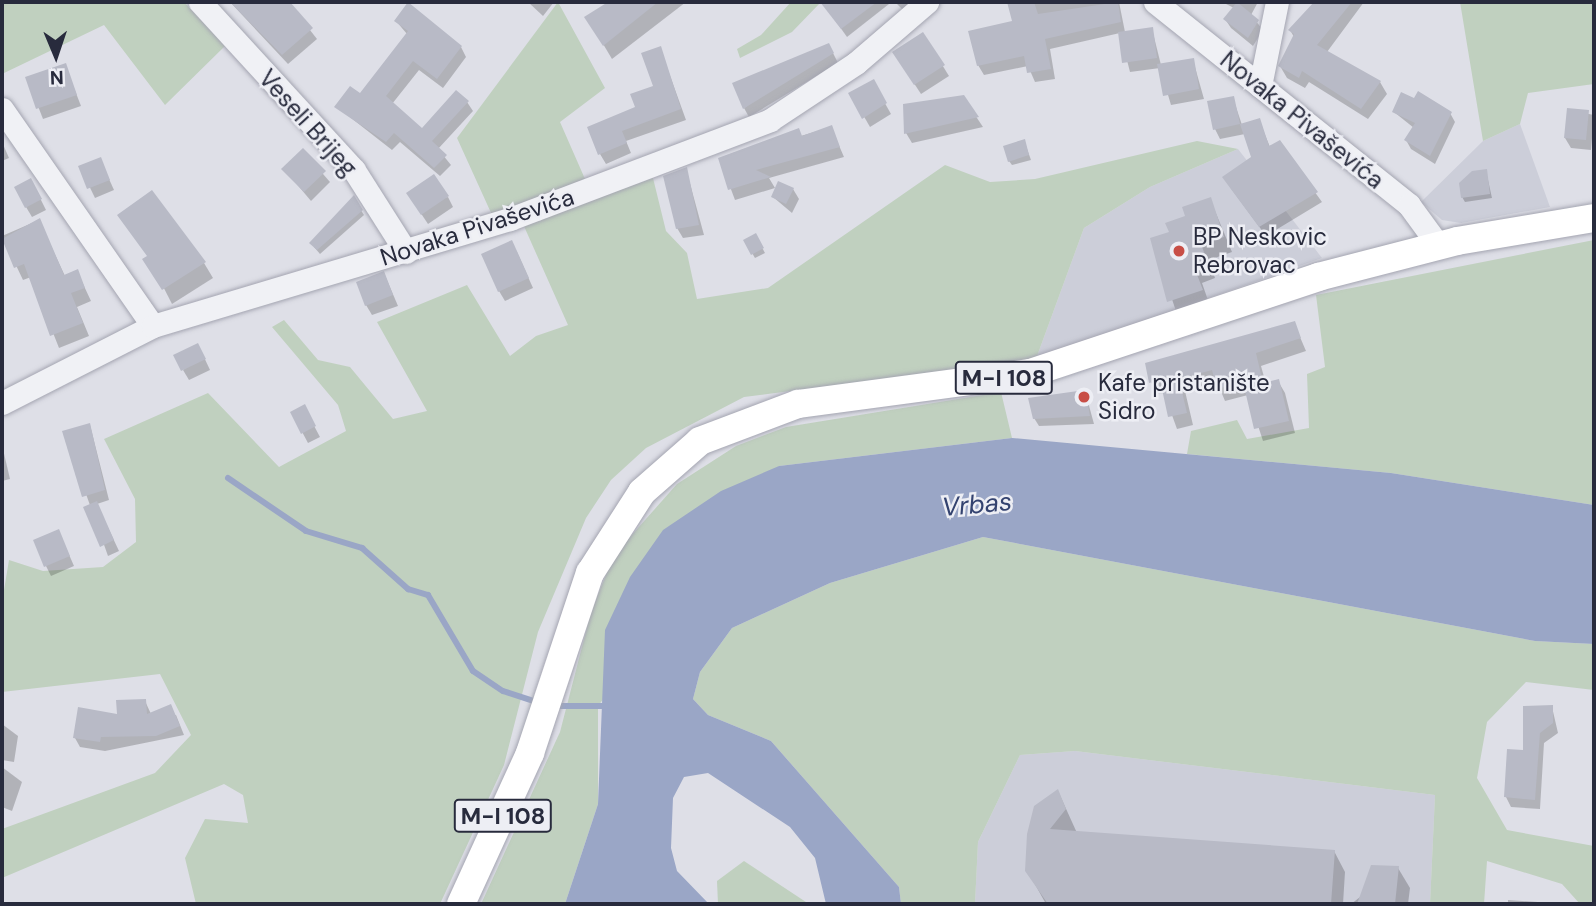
<!DOCTYPE html>
<meta charset="utf-8">
<style>
body{margin:0}
#map{position:relative;width:1596px;height:906px;overflow:hidden;background:#dedfe7;font-family:"DM Sans",sans-serif}
div>[style]{position:absolute}
.built>*{inset:0;background:#ccced9}
.green>*{inset:0;background:#c0d0bf}
.water>*{inset:0;background:#9aa6c6}
.shadow>*{inset:0;background:#0003}
.stream>*{height:6px;margin:-3px;padding:0 3px;transform-origin:3px;border-radius:3px;background:#9aa6c6}
.building>*{inset:0;background:#b8bac6}
.roads{filter:drop-shadow(0 0 2px #a4a5b1) drop-shadow(0 0 2px #a4a5b1)}
.minor>*{height:23px;margin:-11.5px;padding:0 11.5px;transform-origin:11.5px;border-radius:11.5px;background:#f0f1f5}
.major>*{height:28px;margin:-14px;padding:0 14px;transform-origin:14px;border-radius:14px;background:#fff}
.dots>*{width:19px;height:19px;translate:-50% -50%;box-sizing:border-box;border:4px solid #edeef4;border-radius:50%}
span{translate:-50% -50%;white-space:nowrap;text-align:center;line-height:1.15;-webkit-text-stroke:5px #edeef4;paint-order:stroke}
.shield-label span{padding:2px 5px;background:#edeef4;border:2px solid;border-radius:5px;-webkit-text-stroke-width:0}
.shield-label{font-size:23px;color:#282b3d;font-weight:700}
.street-label{font-size:24px;color:#282b3d}
.poi-label{font-size:24px;color:#282b3d}
.left{translate:0 -50%;text-align:left}
.water-label{font-size:26px;color:#33426f;font-style:italic}
.frame{position:absolute;inset:0;border:4px solid #282b3d;pointer-events:none}
.north{position:absolute;left:21px;top:21px;width:70px;height:70px;-webkit-text-stroke:5px #edeef4;paint-order:stroke;rotate:178deg;font-size:19px;font-weight:700;line-height:28px;text-align:center;color:#282b3d}
.north::after{content:'';display:block;margin:auto;width:24px;height:32px;background:#282b3d;clip-path:polygon(50% 0,100% 100%,50% 72%,0 100%)}
</style>
<div id="map">
<div class="built">
<div style="clip-path:polygon(1520px 124px,1550px 207px,1461px 223px,1442px 220px,1421px 202px,1483px 141px)"></div>
<div style="clip-path:polygon(1238px 149px,1322px 258px,1036px 359px,1084px 228px,1150px 187px)"></div>
<div style="clip-path:polygon(1075px 751px,1435px 795px,1430px 904px,975px 904px,978px 842px,1020px 755px)"></div>
</div>
<div class="green">
<div style="clip-path:polygon(2px 2px,184px 2px,225px 46px,165px 105px,104px 25px,2px 74px)"></div>
<div style="clip-path:polygon(558px 2px,605px 88px,560px 122px,585px 179px,492px 215px,457px 138px)"></div>
<div style="clip-path:polygon(791px 2px,821px 2px,792px 32px,740px 58px,737px 49px,761px 35px)"></div>
<div style="clip-path:polygon(1460px 2px,1594px 2px,1594px 84px,1528px 93px,1520px 124px,1483px 141px)"></div>
<div style="clip-path:polygon(1197px 141px,1238px 149px,1150px 187px,1084px 228px,1036px 359px,744px 397px,646px 448px,611px 480px,586px 518px,538px 632px,504px 765px,440px 904px,196px 904px,185px 858px,205px 819px,248px 823px,243px 795px,224px 784px,2px 878px,2px 829px,155px 773px,191px 735px,160px 674px,2px 692px,2px 602px,9px 560px,43px 571px,103px 567px,136px 542px,135px 499px,104px 439px,208px 393px,279px 467px,346px 431px,338px 405px,272px 327px,284px 320px,318px 360px,350px 367px,393px 419px,427px 411px,377px 322px,467px 285px,510px 356px,536px 336px,568px 325px,523px 224px,653px 178px,666px 231px,687px 253px,697px 299px,768px 288px,945px 165px,990px 182px,1035px 179px)"></div>
<div style="clip-path:polygon(1594px 240px,1594px 505px,1391px 473px,1187px 454px,1191px 431px,1237px 420px,1247px 439px,1309px 428px,1307px 374px,1325px 367px,1316px 295px)"></div>
<div style="clip-path:polygon(1001px 392px,1012px 438px,779px 466px,598px 706px,598px 804px,565px 904px,481px 904px,560px 732px,591px 612px,614px 555px,677px 484px,736px 446px,786px 427px)"></div>
<div style="clip-path:polygon(983px 537px,1535px 641px,1594px 644px,1594px 690px,1526px 682px,1487px 722px,1477px 778px,1507px 830px,1594px 846px,1594px 904px,1580px 904px,1562px 884px,1487px 861px,1484px 904px,1430px 904px,1435px 795px,1075px 751px,1020px 755px,978px 842px,975px 904px,901px 904px,899px 887px,771px 741px,708px 715px,693px 699px,700px 672px,732px 628px,830px 583px)"></div>
<div style="clip-path:polygon(744px 861px,809px 904px,718px 904px,717px 881px)"></div>
</div>
<div class="water">
<div style="clip-path:polygon(1012px 438px,1391px 473px,1594px 505px,1594px 644px,1535px 641px,983px 537px,830px 583px,732px 628px,700px 672px,693px 699px,708px 715px,771px 741px,899px 887px,901px 904px,826px 904px,815px 858px,790px 827px,708px 773px,684px 777px,673px 798px,671px 848px,677px 871px,709px 904px,565px 904px,598px 804px,605px 630px,630px 577px,663px 530px,721px 491px,779px 466px)"></div>
</div>
<div class="shadow">
<div style="clip-path:polygon(230px 2px,288px 2px,317px 39px,288px 64px)"></div>
<div style="clip-path:polygon(528px 2px,554px 2px,543px 16px)"></div>
<div style="clip-path:polygon(611px 2px,686px 2px,612px 59px,587px 17px)"></div>
<div style="clip-path:polygon(830px 2px,888px 2px,889px 4px,847px 37px,825px 6px)"></div>
<div style="clip-path:polygon(895px 2px,920px 2px,907px 14px)"></div>
<div style="clip-path:polygon(1009px 2px,1119px 2px,1125px 32px,1152px 29px,1161px 65px,1193px 60px,1204px 99px,1171px 105px,1160px 68px,1130px 72px,1120px 33px,1050px 49px,1055px 79px,1035px 82px,1028px 66px,984px 75px,978px 65px,1014px 22px)"></div>
<div style="clip-path:polygon(1222px 2px,1258px 2px,1251px 15px,1263px 30px,1253px 46px,1231px 28px,1225px 19px,1234px 8px)"></div>
<div style="clip-path:polygon(1315px 2px,1364px 2px,1327px 52px,1380px 82px,1387px 94px,1368px 119px,1309px 82px,1305px 88px,1287px 78px,1280px 66px,1294px 37px,1290px 30px)"></div>
<div style="clip-path:polygon(396px 21px,461px 47px,466px 57px,443px 88px,419px 70px,392px 104px,422px 130px,467px 102px,473px 111px,438px 149px,451px 165px,440px 176px,400px 142px,392px 150px,337px 107px,361px 95px,407px 34px)"></div>
<div style="clip-path:polygon(923px 34px,949px 76px,921px 94px,900px 62px)"></div>
<div style="clip-path:polygon(829px 45px,838px 63px,749px 117px,744px 108px)"></div>
<div style="clip-path:polygon(660px 48px,686px 120px,626px 141px,631px 153px,606px 164px,600px 154px,656px 87px)"></div>
<div style="clip-path:polygon(65px 65px,81px 106px,43px 119px,27px 78px)"></div>
<div style="clip-path:polygon(873px 82px,891px 114px,870px 127px,851px 94px)"></div>
<div style="clip-path:polygon(963px 97px,983px 127px,912px 143px,906px 133px)"></div>
<div style="clip-path:polygon(1233px 98px,1242px 125px,1259px 120px,1270px 147px,1279px 142px,1322px 202px,1266px 236px,1230px 187px,1253px 157px,1245px 134px,1220px 139px,1215px 129px)"></div>
<div style="clip-path:polygon(1569px 110px,1594px 115px,1591px 150px,1571px 148px,1565px 138px)"></div>
<div style="clip-path:polygon(1394px 112px,1450px 113px,1455px 122px,1435px 164px,1411px 149px,1406px 140px,1414px 128px)"></div>
<div style="clip-path:polygon(831px 127px,844px 157px,769px 178px,775px 188px,735px 200px,720px 160px)"></div>
<div style="clip-path:polygon(2px 142px,9px 158px,2px 161px)"></div>
<div style="clip-path:polygon(1026px 146px,1031px 160px,1012px 165px,1009px 161px)"></div>
<div style="clip-path:polygon(303px 151px,330px 182px,311px 201px,284px 169px)"></div>
<div style="clip-path:polygon(100px 159px,114px 190px,95px 198px,80px 167px)"></div>
<div style="clip-path:polygon(686px 169px,704px 235px,683px 238px,677px 228px)"></div>
<div style="clip-path:polygon(1486px 171px,1492px 198px,1465px 202px,1462px 197px)"></div>
<div style="clip-path:polygon(793px 189px,799px 199px,792px 213px,773px 197px)"></div>
<div style="clip-path:polygon(36px 190px,46px 210px,32px 217px,26px 207px)"></div>
<div style="clip-path:polygon(448px 197px,453px 207px,428px 224px,414px 203px)"></div>
<div style="clip-path:polygon(353px 198px,364px 215px,320px 254px,314px 247px)"></div>
<div style="clip-path:polygon(1210px 199px,1232px 252px,1209px 260px,1215px 278px,1202px 283px,1210px 306px,1178px 317px,1152px 240px,1171px 233px)"></div>
<div style="clip-path:polygon(39px 220px,65px 276px,77px 271px,91px 301px,77px 307px,89px 336px,59px 348px,31px 277px,23px 280px,2px 236px)"></div>
<div style="clip-path:polygon(755px 235px,765px 253px,755px 258px,745px 241px)"></div>
<div style="clip-path:polygon(517px 252px,533px 288px,505px 301px,499px 291px)"></div>
<div style="clip-path:polygon(148px 257px,204px 263px,213px 278px,172px 304px)"></div>
<div style="clip-path:polygon(384px 273px,398px 306px,372px 315px,366px 305px)"></div>
<div style="clip-path:polygon(1294px 323px,1306px 351px,1261px 366px,1266px 384px,1278px 381px,1285px 393px,1295px 433px,1263px 441px,1248px 395px,1225px 401px,1217px 382px,1185px 391px,1193px 425px,1177px 429px,1164px 393px,1158px 394px,1151px 382px)"></div>
<div style="clip-path:polygon(203px 355px,210px 370px,189px 380px,183px 370px)"></div>
<div style="clip-path:polygon(1085px 391px,1094px 424px,1039px 426px,1034px 418px)"></div>
<div style="clip-path:polygon(304px 407px,320px 437px,308px 443px,292px 413px)"></div>
<div style="clip-path:polygon(90px 425px,109px 500px,97px 504px,119px 551px,108px 556px,64px 432px)"></div>
<div style="clip-path:polygon(2px 445px,10px 479px,2px 481px)"></div>
<div style="clip-path:polygon(63px 541px,74px 566px,51px 576px,46px 566px)"></div>
<div style="clip-path:polygon(145px 701px,151px 714px,176px 715px,184px 735px,105px 751px,80px 747px,75px 738px)"></div>
<div style="clip-path:polygon(1552px 707px,1558px 733px,1544px 743px,1540px 809px,1511px 807px,1506px 797px)"></div>
<div style="clip-path:polygon(2px 724px,18px 736px,14px 762px,2px 760px)"></div>
<div style="clip-path:polygon(2px 767px,22px 782px,12px 811px,2px 807px)"></div>
<div style="clip-path:polygon(1058px 791px,1077px 833px,1334px 851px,1345px 872px,1343px 904px,1046px 904px,1027px 870px)"></div>
<div style="clip-path:polygon(1398px 868px,1410px 888px,1408px 904px,1351px 904px)"></div>
<div style="clip-path:polygon(1508px 900px,1566px 904px,1567px 904px,1508px 904px)"></div>
</div>
<div class="stream">
<div style="left:228px;top:478px;width:94px;rotate:34.2deg"></div>
<div style="left:306px;top:531px;width:59px;rotate:16.9deg"></div>
<div style="left:362px;top:548px;width:62px;rotate:41.7deg"></div>
<div style="left:408px;top:589px;width:21px;rotate:17deg"></div>
<div style="left:428px;top:595px;width:88px;rotate:59.4deg"></div>
<div style="left:473px;top:671px;width:36px;rotate:34deg"></div>
<div style="left:503px;top:691px;width:39px;rotate:18deg"></div>
<div style="left:554px;top:706px;width:52px"></div>
</div>
<div class="building">
<div style="clip-path:polygon(230px 2px,290px 2px,313px 28px,282px 55px)"></div>
<div style="clip-path:polygon(408px 2px,462px 46px,437px 79px,413px 61px,386px 96px,422px 128px,456px 90px,469px 101px,432px 141px,447px 155px,434px 168px,394px 133px,386px 142px,334px 107px,350px 86px,360px 93px,408px 31px,394px 21px)"></div>
<div style="clip-path:polygon(608px 2px,658px 2px,603px 46px,584px 17px)"></div>
<div style="clip-path:polygon(820px 2px,877px 2px,841px 29px)"></div>
<div style="clip-path:polygon(1007px 2px,1034px 2px,1038px 14px,1118px 2px,1121px 22px,1045px 39px,1051px 69px,1027px 73px,1024px 56px,977px 66px,968px 31px,1012px 21px)"></div>
<div style="clip-path:polygon(1237px 2px,1259px 20px,1248px 38px,1223px 19px)"></div>
<div style="clip-path:polygon(1314px 2px,1352px 2px,1317px 45px,1381px 81px,1361px 109px,1302px 71px,1299px 78px,1278px 66px,1294px 34px,1288px 30px)"></div>
<div style="clip-path:polygon(1153px 27px,1157px 58px,1122px 63px,1118px 32px)"></div>
<div style="clip-path:polygon(923px 32px,945px 65px,914px 85px,892px 52px)"></div>
<div style="clip-path:polygon(829px 43px,834px 53px,743px 109px,732px 83px)"></div>
<div style="clip-path:polygon(661px 46px,681px 109px,622px 131px,627px 143px,598px 155px,587px 127px,635px 107px,630px 94px,653px 86px,641px 53px)"></div>
<div style="clip-path:polygon(1194px 58px,1199px 89px,1163px 96px,1157px 64px)"></div>
<div style="clip-path:polygon(66px 63px,77px 95px,36px 109px,25px 77px)"></div>
<div style="clip-path:polygon(874px 79px,887px 103px,862px 119px,848px 93px)"></div>
<div style="clip-path:polygon(1418px 91px,1452px 112px,1430px 156px,1404px 140px,1415px 123px,1392px 112px,1401px 92px,1414px 98px)"></div>
<div style="clip-path:polygon(964px 95px,979px 117px,904px 134px,903px 104px)"></div>
<div style="clip-path:polygon(1234px 96px,1240px 124px,1213px 130px,1207px 101px)"></div>
<div style="clip-path:polygon(1567px 108px,1589px 110px,1586px 140px,1564px 138px)"></div>
<div style="clip-path:polygon(1260px 118px,1269px 146px,1280px 140px,1318px 192px,1259px 227px,1222px 177px,1251px 157px,1240px 124px)"></div>
<div style="clip-path:polygon(832px 125px,840px 147px,756px 170px,771px 177px,728px 190px,718px 158px,799px 128px,802px 136px)"></div>
<div style="clip-path:polygon(1025px 139px,1029px 155px,1008px 162px,1003px 146px)"></div>
<div style="clip-path:polygon(303px 148px,326px 171px,304px 192px,281px 169px)"></div>
<div style="clip-path:polygon(101px 157px,110px 180px,87px 189px,78px 166px)"></div>
<div style="clip-path:polygon(687px 167px,699px 225px,676px 229px,663px 176px)"></div>
<div style="clip-path:polygon(1487px 169px,1490px 194px,1461px 198px,1459px 183px,1472px 171px)"></div>
<div style="clip-path:polygon(434px 174px,449px 196px,421px 215px,406px 193px)"></div>
<div style="clip-path:polygon(31px 178px,42px 199px,25px 208px,14px 187px)"></div>
<div style="clip-path:polygon(778px 181px,794px 188px,786px 204px,771px 197px)"></div>
<div style="clip-path:polygon(152px 190px,206px 262px,162px 290px,142px 259px,147px 256px,117px 215px)"></div>
<div style="clip-path:polygon(354px 195px,363px 210px,317px 250px,309px 243px)"></div>
<div style="clip-path:polygon(1211px 197px,1224px 237px,1201px 244px,1208px 263px,1194px 267px,1203px 290px,1167px 302px,1150px 238px,1169px 232px,1165px 223px,1185px 216px,1182px 207px)"></div>
<div style="clip-path:polygon(40px 218px,64px 275px,78px 269px,85px 288px,71px 293px,83px 323px,50px 336px,24px 264px,14px 268px,2px 239px)"></div>
<div style="clip-path:polygon(756px 233px,764px 248px,751px 255px,743px 240px)"></div>
<div style="clip-path:polygon(512px 240px,529px 278px,498px 292px,481px 254px)"></div>
<div style="clip-path:polygon(384px 271px,393px 295px,365px 306px,356px 282px)"></div>
<div style="clip-path:polygon(1295px 321px,1301px 338px,1256px 353px,1263px 383px,1279px 379px,1289px 421px,1254px 429px,1243px 382px,1217px 389px,1212px 370px,1179px 379px,1187px 413px,1168px 417px,1160px 380px,1149px 383px,1145px 363px)"></div>
<div style="clip-path:polygon(198px 343px,206px 359px,181px 371px,173px 355px)"></div>
<div style="clip-path:polygon(1085px 390px,1090px 416px,1033px 419px,1028px 398px)"></div>
<div style="clip-path:polygon(305px 404px,316px 426px,301px 434px,290px 412px)"></div>
<div style="clip-path:polygon(90px 423px,105px 490px,82px 497px,62px 431px)"></div>
<div style="clip-path:polygon(97px 501px,114px 540px,100px 547px,83px 507px)"></div>
<div style="clip-path:polygon(59px 529px,70px 556px,44px 567px,33px 540px)"></div>
<div style="clip-path:polygon(146px 699px,147px 714px,171px 704px,180px 726px,156px 736px,101px 737px,100px 742px,73px 738px,78px 707px,117px 714px,116px 700px)"></div>
<div style="clip-path:polygon(1553px 705px,1553px 723px,1540px 733px,1535px 800px,1504px 797px,1507px 749px,1523px 750px,1523px 706px)"></div>
<div style="clip-path:polygon(1058px 789px,1066px 809px,1050px 829px,1335px 850px,1331px 904px,1048px 904px,1025px 871px,1027px 834px,1034px 806px)"></div>
<div style="clip-path:polygon(1371px 865px,1399px 866px,1395px 904px,1357px 904px)"></div>
</div>
<div class="roads">
<div class="minor">
<div style="left:200px;top:2px;width:228px;rotate:47.5deg"></div>
<div style="left:354px;top:170px;width:97px;rotate:57.6deg"></div>
<div style="left:1155px;top:2px;width:325px;rotate:38.6deg"></div>
<div style="left:1409px;top:205px;width:51px;rotate:53.8deg"></div>
<div style="left:1260px;top:86px;width:86px;rotate:-78.6deg"></div>
<div style="left:2px;top:109px;width:264px;rotate:55.2deg"></div>
<div style="left:2px;top:403px;width:169px;rotate:-27deg"></div>
<div style="left:153px;top:326px;width:373px;rotate:-16.7deg"></div>
<div style="left:510px;top:219px;width:278px;rotate:-20.8deg"></div>
<div style="left:770px;top:120px;width:103px;rotate:-33.5deg"></div>
<div style="left:856px;top:63px;width:94px;rotate:-40.7deg"></div>
</div>
<div class="major">
<div style="left:461px;top:904px;width:166px;rotate:-65.4deg"></div>
<div style="left:530px;top:753px;width:190px;rotate:-71.6deg"></div>
<div style="left:590px;top:573px;width:96px;rotate:-57.3deg"></div>
<div style="left:642px;top:492px;width:77px;rotate:-41.3deg"></div>
<div style="left:700px;top:441px;width:105px;rotate:-20.7deg"></div>
<div style="left:798px;top:404px;width:234px;rotate:-7.6deg"></div>
<div style="left:1030px;top:373px;width:304px;rotate:-18.4deg"></div>
<div style="left:1318px;top:277px;width:144px;rotate:-14.5deg"></div>
<div style="left:1457px;top:241px;width:139px;rotate:-9.5deg"></div>
</div>
</div>
<div class="dots">
<div style="left:1179px;top:251px;background:#c84e46"></div>
<div style="left:1084px;top:397px;background:#c84e46"></div>
</div>
<div class="shield-label">
<span style="left:1004px;top:378px">M-I 108</span>
<span style="left:503px;top:816px">M-I 108</span>
</div>
<div class="street-label">
<span style="left:1302px;top:120px;rotate:39deg">Novaka Pivaševića</span>
<span style="left:308px;top:123px;rotate:48deg">Veseli Brijeg</span>
<span style="left:477px;top:227px;rotate:-18deg">Novaka Pivaševića</span>
</div>
<div class="poi-label">
<span class="left" style="left:1193px;top:251px">BP Neskovic<br>Rebrovac</span>
<span class="left" style="left:1098px;top:397px">Kafe pristanište<br>Sidro</span>
</div>
<div class="water-label">
<span style="left:977px;top:505px;rotate:-5deg">Vrbas</span>
</div>
<div class="frame"></div>
<div class="north">N</div>
</div>
